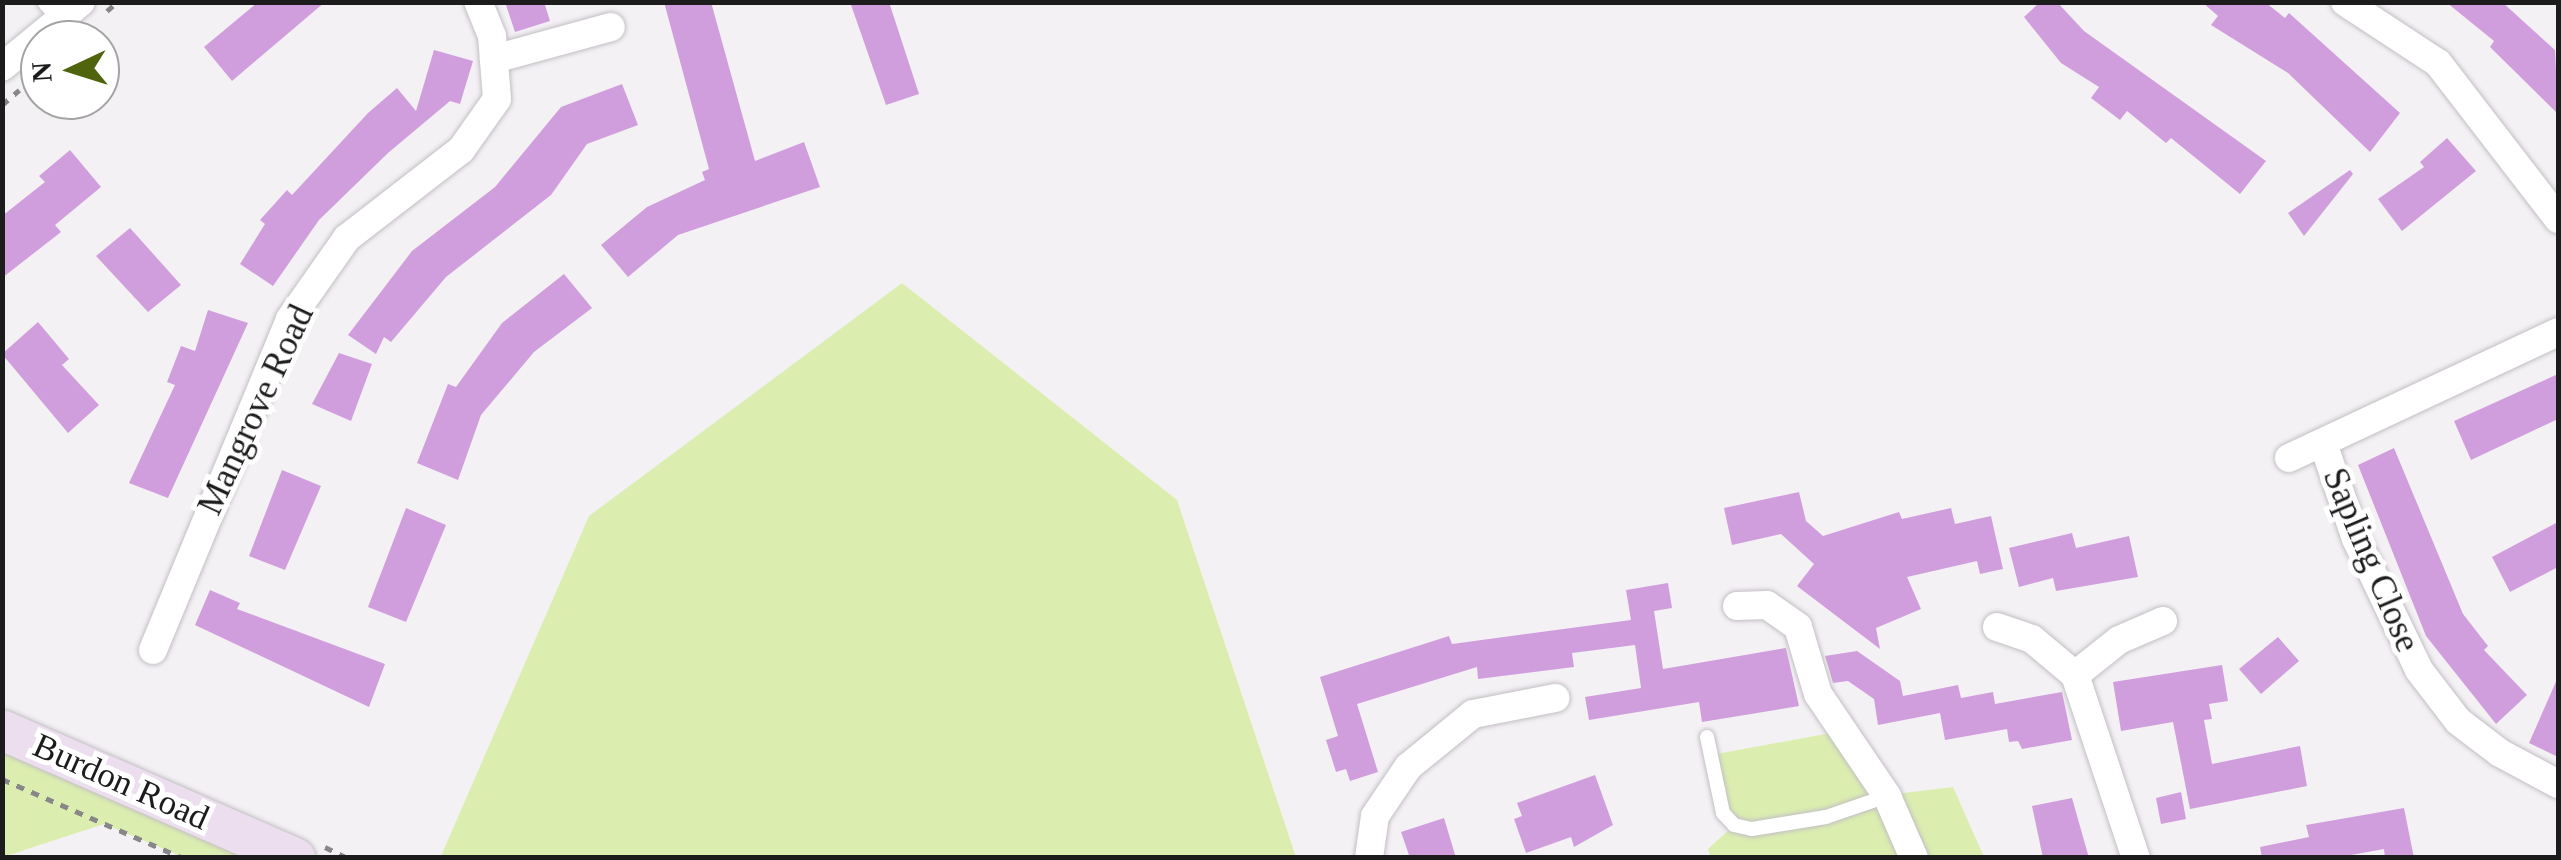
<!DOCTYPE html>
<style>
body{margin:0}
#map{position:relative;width:2561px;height:860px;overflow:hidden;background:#f4f1f5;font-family:Georgia,serif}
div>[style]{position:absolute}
.green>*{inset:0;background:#dbeeb0}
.building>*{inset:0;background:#d09edc}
.path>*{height:5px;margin-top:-2.5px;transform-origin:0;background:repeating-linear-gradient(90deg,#888688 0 8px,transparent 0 16px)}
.roads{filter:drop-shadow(0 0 2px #c2bfc3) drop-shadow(0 0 2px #c2bfc3)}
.lane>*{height:14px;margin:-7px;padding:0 7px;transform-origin:7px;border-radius:7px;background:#fff}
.street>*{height:28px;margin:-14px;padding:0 14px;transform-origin:14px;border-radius:14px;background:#fff}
.secondary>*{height:40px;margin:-20px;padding:0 20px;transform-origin:20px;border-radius:20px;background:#ecddef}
span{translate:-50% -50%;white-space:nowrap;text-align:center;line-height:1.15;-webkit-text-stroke:10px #fff;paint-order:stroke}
.street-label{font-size:35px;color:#1d1c1d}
.frame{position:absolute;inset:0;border:5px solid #1d1c1d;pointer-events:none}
.north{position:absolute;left:20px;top:20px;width:100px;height:100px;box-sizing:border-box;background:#fff;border:2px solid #a5a4a5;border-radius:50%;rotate:266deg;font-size:28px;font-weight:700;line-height:40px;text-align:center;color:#1d1c1d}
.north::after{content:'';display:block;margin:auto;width:35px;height:45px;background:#50640d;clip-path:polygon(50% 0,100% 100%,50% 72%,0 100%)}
</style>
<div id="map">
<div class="green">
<div style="clip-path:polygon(902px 283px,1177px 500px,1296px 857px,441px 856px,589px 516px)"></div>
<div style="clip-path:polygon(2px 730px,295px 857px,183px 857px,104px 824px,3px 857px)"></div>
<div style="clip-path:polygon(1847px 730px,1887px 795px,1953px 787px,1984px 857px,1711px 858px,1708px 849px,1734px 825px,1711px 755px)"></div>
</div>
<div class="building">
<div style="clip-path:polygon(258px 2px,325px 2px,232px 81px,204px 47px)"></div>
<div style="clip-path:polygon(505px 2px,544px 2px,550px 21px,515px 32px)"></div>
<div style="clip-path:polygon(664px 2px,711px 2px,755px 161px,804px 142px,820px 187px,678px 235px,628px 277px,601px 245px,647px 207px,705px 180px,702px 172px,709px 169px)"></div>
<div style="clip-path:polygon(850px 2px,889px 2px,919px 94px,886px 105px)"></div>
<div style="clip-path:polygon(2040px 2px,2057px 2px,2084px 31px,2266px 161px,2240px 194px,2171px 138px,2166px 143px,2127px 111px,2120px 120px,2091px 98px,2099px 87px,2061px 63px,2024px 17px)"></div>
<div style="clip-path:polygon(2202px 2px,2265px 2px,2285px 18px,2289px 13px,2400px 113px,2370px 152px,2288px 73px,2211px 25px,2218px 16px)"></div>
<div style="clip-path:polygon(2446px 2px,2502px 2px,2555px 50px,2558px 114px,2490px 47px,2494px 41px)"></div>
<div style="clip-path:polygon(434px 50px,473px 61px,460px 104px,450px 101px,388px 153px,319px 220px,273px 286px,240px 264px,265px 224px,260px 220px,287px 190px,292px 195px,368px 113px,397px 88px,416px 111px)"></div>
<div style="clip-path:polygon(622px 84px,638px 125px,587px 144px,551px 195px,446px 277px,391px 342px,384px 337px,376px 354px,348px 335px,412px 251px,495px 187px,561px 107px)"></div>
<div style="clip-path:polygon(2447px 138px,2476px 171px,2402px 231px,2378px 199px,2424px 167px,2420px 162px)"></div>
<div style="clip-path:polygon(70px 150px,101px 187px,55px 225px,61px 232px,2px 278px,2px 216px,45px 182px,39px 176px)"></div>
<div style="clip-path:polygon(2350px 170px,2353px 174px,2304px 236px,2288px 213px)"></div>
<div style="clip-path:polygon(130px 228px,181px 285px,148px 312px,96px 256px)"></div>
<div style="clip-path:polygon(564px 274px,592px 308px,534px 352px,481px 415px,458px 480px,417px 463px,448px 384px,456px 387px,502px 323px)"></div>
<div style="clip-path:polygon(208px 310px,248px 323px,168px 498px,129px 483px,175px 385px,167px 382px,181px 346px,195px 351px)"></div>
<div style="clip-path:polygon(38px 322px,69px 359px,62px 365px,99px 405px,68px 433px,2px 354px)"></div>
<div style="clip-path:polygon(339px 353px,372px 364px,351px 421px,312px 404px)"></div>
<div style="clip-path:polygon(2558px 374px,2558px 419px,2471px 460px,2454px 421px)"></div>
<div style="clip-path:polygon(2394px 448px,2463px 614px,2488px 646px,2484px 650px,2527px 695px,2496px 724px,2426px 636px,2358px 465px)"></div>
<div style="clip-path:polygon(282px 470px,321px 486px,285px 570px,249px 556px)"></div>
<div style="clip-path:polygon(1799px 492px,1806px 521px,1823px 536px,1899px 512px,1902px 519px,1951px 508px,1955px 524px,1991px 516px,2003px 569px,1980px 574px,1977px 561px,1907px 577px,1921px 609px,1876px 628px,1880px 649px,1797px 586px,1814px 564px,1781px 534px,1732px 545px,1724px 508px)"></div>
<div style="clip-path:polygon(406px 508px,446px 525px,406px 622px,368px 607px)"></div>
<div style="clip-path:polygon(2558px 522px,2558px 567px,2510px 592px,2492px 557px)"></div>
<div style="clip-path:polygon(2072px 533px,2076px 548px,2129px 536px,2138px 577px,2056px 591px,2053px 578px,2019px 587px,2009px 548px)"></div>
<div style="clip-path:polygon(1668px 583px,1672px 608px,1654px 611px,1663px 669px,1786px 648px,1799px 706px,1702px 722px,1699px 702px,1589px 720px,1585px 697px,1641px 688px,1635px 645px,1572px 653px,1574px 667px,1478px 679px,1477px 667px,1357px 704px,1378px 772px,1350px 781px,1346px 769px,1336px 772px,1326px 740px,1338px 736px,1320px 677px,1449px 636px,1452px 644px,1631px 620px,1626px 590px)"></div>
<div style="clip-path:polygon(210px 590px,240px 603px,237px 609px,385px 664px,369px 707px,195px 625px)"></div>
<div style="clip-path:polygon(2278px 637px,2299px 661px,2261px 694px,2239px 669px)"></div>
<div style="clip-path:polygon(1857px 651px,1900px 681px,1903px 696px,1958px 685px,1961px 698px,1993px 692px,1995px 704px,2062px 692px,2072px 740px,2022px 749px,2018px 741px,2009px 742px,2007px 729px,1945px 740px,1940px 713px,1878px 725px,1874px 699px,1848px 681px,1833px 683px,1825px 656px)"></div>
<div style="clip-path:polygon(2222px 665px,2228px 701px,2209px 704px,2212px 719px,2204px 720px,2212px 764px,2300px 746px,2307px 786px,2190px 809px,2173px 722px,2121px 731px,2113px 682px)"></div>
<div style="clip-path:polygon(2558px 677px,2558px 757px,2529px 743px)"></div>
<div style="clip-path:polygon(1595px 775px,1613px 825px,1574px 847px,1571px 837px,1526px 853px,1514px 819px,1522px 816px,1517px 803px)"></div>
<div style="clip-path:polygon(2181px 792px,2186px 819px,2161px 824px,2156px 798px)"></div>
<div style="clip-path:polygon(2072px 798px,2089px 858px,2043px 858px,2032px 806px)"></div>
<div style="clip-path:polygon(2404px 808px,2414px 858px,2385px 858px,2384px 849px,2335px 858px,2262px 858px,2260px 847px,2309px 837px,2306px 825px)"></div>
<div style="clip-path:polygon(1444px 818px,1456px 858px,1410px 858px,1401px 832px)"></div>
</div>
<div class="path">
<div style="left:107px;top:11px;width:13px;rotate:-42deg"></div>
<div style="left:2px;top:105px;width:23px;rotate:-41deg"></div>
<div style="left:2px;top:779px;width:197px;rotate:23.6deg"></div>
<div style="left:325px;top:847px;width:25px;rotate:26deg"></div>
</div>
<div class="roads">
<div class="lane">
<div style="left:44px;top:2px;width:23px;rotate:50deg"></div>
<div style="left:1707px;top:737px;width:78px;rotate:78.1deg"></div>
<div style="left:1723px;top:813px;width:16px;rotate:47deg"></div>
<div style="left:1734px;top:825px;width:18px;rotate:13deg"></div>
<div style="left:1752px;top:829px;width:75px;rotate:-9.2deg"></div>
<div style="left:1826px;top:817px;width:65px;rotate:-19deg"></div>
</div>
<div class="street">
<div style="left:2345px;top:2px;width:111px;rotate:33.3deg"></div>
<div style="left:2438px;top:63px;width:197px;rotate:52.4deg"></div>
<div style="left:494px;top:59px;width:121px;rotate:-15.3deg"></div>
<div style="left:2px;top:67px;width:102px;rotate:-39.4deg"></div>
<div style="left:2324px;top:446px;width:98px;rotate:71deg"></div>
<div style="left:2356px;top:539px;width:145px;rotate:64.3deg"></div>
<div style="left:2419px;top:670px;width:64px;rotate:52.6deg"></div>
<div style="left:2458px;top:721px;width:53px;rotate:37.3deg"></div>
<div style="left:2500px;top:753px;width:66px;rotate:28.1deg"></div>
<div style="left:2289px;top:458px;width:297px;rotate:-25.1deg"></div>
<div style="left:1737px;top:606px;width:30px;rotate:-2deg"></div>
<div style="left:1767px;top:605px;width:38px;rotate:35deg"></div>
<div style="left:1798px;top:627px;width:70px;rotate:73.4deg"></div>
<div style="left:1818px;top:694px;width:123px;rotate:55.9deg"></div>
<div style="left:1887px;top:796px;width:68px;rotate:66.5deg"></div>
<div style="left:1997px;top:627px;width:37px;rotate:19deg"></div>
<div style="left:2032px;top:639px;width:56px;rotate:39.9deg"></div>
<div style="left:2075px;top:675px;width:193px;rotate:71.6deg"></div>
<div style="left:153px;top:650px;width:358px;rotate:-67.5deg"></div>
<div style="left:290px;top:319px;width:99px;rotate:-54.9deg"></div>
<div style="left:347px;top:238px;width:144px;rotate:-37.7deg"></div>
<div style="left:461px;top:150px;width:62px;rotate:-54.8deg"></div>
<div style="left:497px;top:99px;width:63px;rotate:-94.5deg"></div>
<div style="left:492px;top:36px;width:37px;rotate:-112deg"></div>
<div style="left:2075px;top:675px;width:56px;rotate:-38.5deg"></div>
<div style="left:2119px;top:640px;width:48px;rotate:-23.4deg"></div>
<div style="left:1369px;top:858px;width:42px;rotate:-81.9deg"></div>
<div style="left:1375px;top:816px;width:59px;rotate:-56deg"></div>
<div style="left:1408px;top:767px;width:84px;rotate:-39.2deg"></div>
<div style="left:1473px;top:714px;width:84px;rotate:-11deg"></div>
</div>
<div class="secondary">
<div style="left:2px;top:730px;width:320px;rotate:23.6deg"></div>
</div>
</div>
<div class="street-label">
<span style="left:256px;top:410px;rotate:-65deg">Mangrove Road</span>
<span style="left:2371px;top:560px;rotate:67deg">Sapling Close</span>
<span style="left:121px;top:782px;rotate:24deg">Burdon Road</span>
</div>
<div class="frame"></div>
<div class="north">N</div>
</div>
